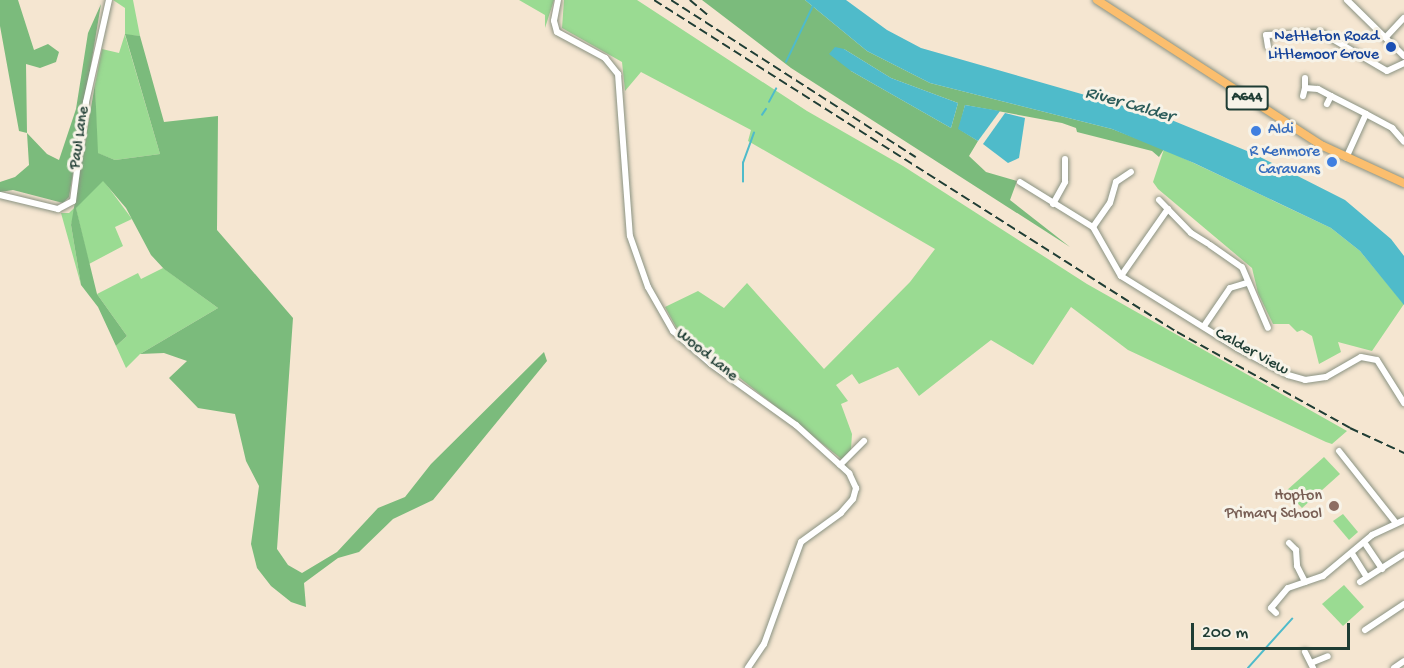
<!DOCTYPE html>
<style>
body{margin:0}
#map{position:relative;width:1404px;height:668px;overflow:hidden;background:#f5e6d1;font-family:"Gochi Hand",sans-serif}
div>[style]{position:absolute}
.green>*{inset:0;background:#9adb92}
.forest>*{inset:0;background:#7bbb7c}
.water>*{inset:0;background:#4fbbca}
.stream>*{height:1.5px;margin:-0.75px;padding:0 0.75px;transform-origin:0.75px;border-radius:0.75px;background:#4fbbca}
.roads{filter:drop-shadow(0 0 2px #8a9282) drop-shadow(0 0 2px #8a9282)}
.minor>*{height:6px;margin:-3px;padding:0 3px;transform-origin:3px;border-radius:3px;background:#fff}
.highway>*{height:8px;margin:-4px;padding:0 4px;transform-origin:4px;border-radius:4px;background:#fbbe6e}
.rail>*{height:1.5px;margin-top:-0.75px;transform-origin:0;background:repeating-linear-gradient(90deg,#1f3d34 0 9px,transparent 0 13.5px)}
.dots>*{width:16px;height:16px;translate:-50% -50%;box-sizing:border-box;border:3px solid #f7f3e8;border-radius:50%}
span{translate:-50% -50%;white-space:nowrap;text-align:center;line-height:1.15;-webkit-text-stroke:6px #f7f3e8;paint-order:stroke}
.shield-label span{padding:2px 4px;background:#f7f3e8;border:2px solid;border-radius:4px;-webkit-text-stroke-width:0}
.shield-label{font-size:15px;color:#1f3d34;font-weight:700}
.transit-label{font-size:16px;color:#164399}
.right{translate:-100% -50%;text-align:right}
.shop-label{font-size:16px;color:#366cbe}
.left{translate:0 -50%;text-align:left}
.street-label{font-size:16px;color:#1f3d34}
.education-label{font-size:16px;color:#785e54}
.water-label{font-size:18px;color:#2b5c5a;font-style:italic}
.scale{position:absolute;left:1191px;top:623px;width:159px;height:27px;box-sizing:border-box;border:3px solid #1f3d34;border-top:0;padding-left:8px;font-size:18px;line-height:21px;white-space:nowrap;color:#1f3d34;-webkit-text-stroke:4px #f7f3e8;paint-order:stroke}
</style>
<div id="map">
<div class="green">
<div style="clip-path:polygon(113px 0,133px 0,140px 36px,125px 35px,160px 154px,115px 160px,97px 153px,95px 84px,102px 49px,119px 53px,125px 34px,125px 8px)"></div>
<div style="clip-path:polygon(519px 0,554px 0,545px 28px,545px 15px)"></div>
<div style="clip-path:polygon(564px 0,637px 0,807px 111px,903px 166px,1087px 284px,1347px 431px,1332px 444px,1326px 442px,1128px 350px,1071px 307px,1033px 365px,991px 340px,919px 396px,898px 367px,859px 384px,852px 374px,836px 385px,848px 401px,841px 404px,852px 434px,851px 449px,844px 461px,676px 327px,665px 307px,698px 291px,724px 308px,747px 283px,824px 369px,910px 282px,935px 249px,748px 141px,751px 130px,641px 72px,625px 91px,622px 62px,562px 28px)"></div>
<div style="clip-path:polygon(1164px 149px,1331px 228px,1360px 251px,1404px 304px,1372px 351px,1338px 342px,1341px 352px,1319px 364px,1312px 336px,1302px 330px,1297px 332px,1289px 324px,1273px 324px,1258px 293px,1252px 268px,1158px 189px,1153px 182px)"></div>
<div style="clip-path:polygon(103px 180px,132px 219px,115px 227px,123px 246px,89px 264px,76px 209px,71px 225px,81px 285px,61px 213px,69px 213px)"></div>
<div style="clip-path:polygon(163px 268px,218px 308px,140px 354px,126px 368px,116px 346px,127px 336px,97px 294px,138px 273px,141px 279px)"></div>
<div style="clip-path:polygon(1324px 457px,1340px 474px,1302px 508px,1286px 491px)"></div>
<div style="clip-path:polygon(1343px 514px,1358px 532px,1349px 540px,1333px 521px)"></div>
<div style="clip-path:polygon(1344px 585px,1364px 607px,1343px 626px,1322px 604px)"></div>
</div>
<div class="forest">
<div style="clip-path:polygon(0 0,18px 0,34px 50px,48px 44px,59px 52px,56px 62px,40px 68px,26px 64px,27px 133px,47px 154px,59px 160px,76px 109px,88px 33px,101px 4px,69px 197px,63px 203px,13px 190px,0 192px,0 182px,15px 177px,29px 165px,27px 133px,19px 131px,0 26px)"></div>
<div style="clip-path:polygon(evenodd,702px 0,805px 0,867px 51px,930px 83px,1112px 129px,1164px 149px,1159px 157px,1152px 151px,1077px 132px,1076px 128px,1062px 123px,965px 105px,959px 129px,978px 141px,969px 156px,986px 172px,1017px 181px,1010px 200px,1070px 247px,791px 68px,702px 0,844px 49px,891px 78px,958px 103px,951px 128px,851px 71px,844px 49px)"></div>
<div style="clip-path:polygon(125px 34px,140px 36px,164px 122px,218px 116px,217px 230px,293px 318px,277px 549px,288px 565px,302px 573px,337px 552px,378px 508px,405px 497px,431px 464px,544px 352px,547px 361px,433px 500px,393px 519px,359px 552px,338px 558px,304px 583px,306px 607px,291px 602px,271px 586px,257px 568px,251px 544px,259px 486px,246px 461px,235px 414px,198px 408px,169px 378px,187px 361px,164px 353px,140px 354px,218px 308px,164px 269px,151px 255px,126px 208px,103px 181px,76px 208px,97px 294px,127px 336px,116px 346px,98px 307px,81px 285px,71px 225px,95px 84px,98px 153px,115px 160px,160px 154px)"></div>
</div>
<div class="water">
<div style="clip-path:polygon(805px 0,846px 0,887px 30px,921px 48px,1169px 119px,1252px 153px,1345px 200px,1391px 239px,1404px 256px,1404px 305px,1360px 251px,1331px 228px,1194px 163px,1112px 129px,930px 83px,867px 51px)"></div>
<div style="clip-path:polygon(835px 47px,844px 49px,891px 78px,958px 103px,951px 128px,851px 71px,829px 54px)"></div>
<div style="clip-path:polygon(965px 105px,1000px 111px,978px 141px,958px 129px)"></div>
<div style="clip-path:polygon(1005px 113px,1025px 118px,1019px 158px,1008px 163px,983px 144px)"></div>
</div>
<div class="stream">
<div style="left:786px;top:62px;width:62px;rotate:-64.3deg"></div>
<div style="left:769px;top:102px;width:15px;rotate:-62deg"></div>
<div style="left:762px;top:115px;width:7px;rotate:-56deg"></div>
<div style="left:743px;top:182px;width:19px;rotate:-90deg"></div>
<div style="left:743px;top:163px;width:32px;rotate:-70deg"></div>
<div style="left:1248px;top:668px;width:66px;rotate:-48.1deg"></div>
</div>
<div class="roads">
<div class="minor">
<div style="left:558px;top:0;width:21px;rotate:101deg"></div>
<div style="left:554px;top:21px;width:11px;rotate:75deg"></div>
<div style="left:557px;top:32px;width:55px;rotate:28.4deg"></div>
<div style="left:605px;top:58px;width:21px;rotate:51deg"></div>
<div style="left:618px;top:74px;width:162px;rotate:85.8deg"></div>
<div style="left:630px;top:236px;width:54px;rotate:70.6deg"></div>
<div style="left:648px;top:287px;width:51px;rotate:60.4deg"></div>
<div style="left:673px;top:331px;width:50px;rotate:41deg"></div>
<div style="left:711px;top:364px;width:105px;rotate:35.7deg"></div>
<div style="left:796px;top:425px;width:72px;rotate:42.2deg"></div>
<div style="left:849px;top:473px;width:17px;rotate:65deg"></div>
<div style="left:856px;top:488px;width:11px;rotate:105deg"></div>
<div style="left:853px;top:499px;width:18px;rotate:131deg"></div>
<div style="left:841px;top:513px;width:49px;rotate:144.1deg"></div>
<div style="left:801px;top:542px;width:109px;rotate:109.9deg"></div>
<div style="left:764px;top:644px;width:29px;rotate:124deg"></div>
<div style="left:1347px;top:0;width:80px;rotate:44.5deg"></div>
<div style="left:1386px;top:37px;width:26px;rotate:-47deg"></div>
<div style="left:1268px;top:47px;width:12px;rotate:-99deg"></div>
<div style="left:1266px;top:35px;width:56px;rotate:-2deg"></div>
<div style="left:1322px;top:33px;width:75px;rotate:30.3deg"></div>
<div style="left:1387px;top:71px;width:19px;rotate:-25deg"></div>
<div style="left:1305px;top:78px;width:10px;rotate:90deg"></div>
<div style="left:1303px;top:96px;width:8px;rotate:-76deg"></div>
<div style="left:1305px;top:88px;width:13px;rotate:4deg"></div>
<div style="left:1318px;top:89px;width:15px;rotate:28deg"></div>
<div style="left:1331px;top:96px;width:9px;rotate:117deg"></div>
<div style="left:1331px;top:96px;width:39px;rotate:27deg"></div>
<div style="left:1366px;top:114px;width:48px;rotate:114.4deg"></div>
<div style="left:1366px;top:114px;width:30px;rotate:28deg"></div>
<div style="left:1392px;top:128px;width:18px;rotate:49deg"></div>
<div style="left:1020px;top:182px;width:86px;rotate:31.7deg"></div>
<div style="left:1093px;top:227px;width:56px;rotate:60.3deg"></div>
<div style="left:1121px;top:276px;width:137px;rotate:31.8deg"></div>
<div style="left:1237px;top:348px;width:58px;rotate:27.9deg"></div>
<div style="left:1288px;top:375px;width:18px;rotate:16deg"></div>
<div style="left:1305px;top:380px;width:21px;rotate:-8deg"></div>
<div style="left:1326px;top:377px;width:40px;rotate:-29.7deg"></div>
<div style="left:1361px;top:357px;width:16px;rotate:11deg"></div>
<div style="left:1377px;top:360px;width:51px;rotate:57.9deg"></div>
<div style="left:0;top:195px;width:60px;rotate:13.6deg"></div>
<div style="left:58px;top:209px;width:17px;rotate:-28deg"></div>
<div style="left:73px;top:201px;width:100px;rotate:-82.5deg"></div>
<div style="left:86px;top:102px;width:105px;rotate:-77.3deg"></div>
<div style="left:1159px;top:200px;width:46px;rotate:45.9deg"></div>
<div style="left:1191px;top:233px;width:19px;rotate:32deg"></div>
<div style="left:1053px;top:204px;width:25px;rotate:-61deg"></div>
<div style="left:1065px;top:182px;width:23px;rotate:-90deg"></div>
<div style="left:1093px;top:227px;width:29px;rotate:-55deg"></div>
<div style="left:1110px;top:203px;width:22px;rotate:-74deg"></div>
<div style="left:1116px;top:182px;width:18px;rotate:-34deg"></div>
<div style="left:1210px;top:245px;width:39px;rotate:35deg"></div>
<div style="left:1242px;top:267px;width:66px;rotate:66.9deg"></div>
<div style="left:1121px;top:276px;width:82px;rotate:-55deg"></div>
<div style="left:1204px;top:326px;width:46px;rotate:-55.6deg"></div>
<div style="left:1230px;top:288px;width:17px;rotate:-17deg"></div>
<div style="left:1339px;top:451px;width:92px;rotate:51.6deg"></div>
<div style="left:840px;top:465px;width:34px;rotate:-45deg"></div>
<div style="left:1289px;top:543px;width:10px;rotate:45deg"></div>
<div style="left:1296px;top:550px;width:16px;rotate:86deg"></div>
<div style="left:1297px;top:566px;width:18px;rotate:63deg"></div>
<div style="left:1366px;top:545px;width:29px;rotate:56deg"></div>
<div style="left:1353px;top:555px;width:26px;rotate:58deg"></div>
<div style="left:1360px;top:582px;width:52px;rotate:-32.5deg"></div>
<div style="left:1276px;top:613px;width:7px;rotate:-135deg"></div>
<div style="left:1271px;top:608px;width:26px;rotate:-50deg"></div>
<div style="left:1288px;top:588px;width:37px;rotate:-19deg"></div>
<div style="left:1323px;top:576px;width:64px;rotate:-39.9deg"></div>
<div style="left:1372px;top:535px;width:35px;rotate:-25deg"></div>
<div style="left:1365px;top:630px;width:47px;rotate:-33.7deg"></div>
<div style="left:1305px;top:652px;width:18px;rotate:63deg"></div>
<div style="left:1311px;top:663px;width:18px;rotate:-22deg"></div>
<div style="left:1394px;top:668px;width:12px;rotate:-35deg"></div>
</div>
<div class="highway">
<div style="left:1097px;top:0;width:269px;rotate:32.9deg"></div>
<div style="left:1323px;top:146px;width:89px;rotate:24.6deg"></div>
</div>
</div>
<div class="rail">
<div style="left:654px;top:0;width:619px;rotate:32.41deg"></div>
<div style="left:1177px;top:332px;width:198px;rotate:29deg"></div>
<div style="left:1350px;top:428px;width:60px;rotate:24.8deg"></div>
<div style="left:671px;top:0;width:291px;rotate:32.7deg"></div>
<div style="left:690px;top:0;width:23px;rotate:40deg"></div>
</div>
<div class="dots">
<div style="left:1391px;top:47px;background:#1a4fb4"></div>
<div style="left:1256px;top:131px;background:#3f7fe0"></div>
<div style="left:1332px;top:162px;background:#3f7fe0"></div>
<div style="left:1334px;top:506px;background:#8d6e63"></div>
</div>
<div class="shield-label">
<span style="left:1247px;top:98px">A644</span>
</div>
<div class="transit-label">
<span class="right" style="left:1379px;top:47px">Nettleton Road<br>Littlemoor Grove</span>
</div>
<div class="shop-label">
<span class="left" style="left:1268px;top:131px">Aldi</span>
<span class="right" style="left:1320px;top:162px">R Kenmore<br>Caravans</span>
</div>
<div class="street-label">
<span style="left:81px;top:138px;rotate:-82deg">Paul Lane</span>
<span style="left:1251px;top:353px;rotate:29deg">Calder View</span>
<span style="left:706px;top:356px;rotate:39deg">Wood Lane</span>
</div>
<div class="education-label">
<span class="right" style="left:1322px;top:506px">Hopton<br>Primary School</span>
</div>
<div class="water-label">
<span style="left:1129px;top:106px;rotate:16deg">River Calder</span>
</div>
<div class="scale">200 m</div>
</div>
